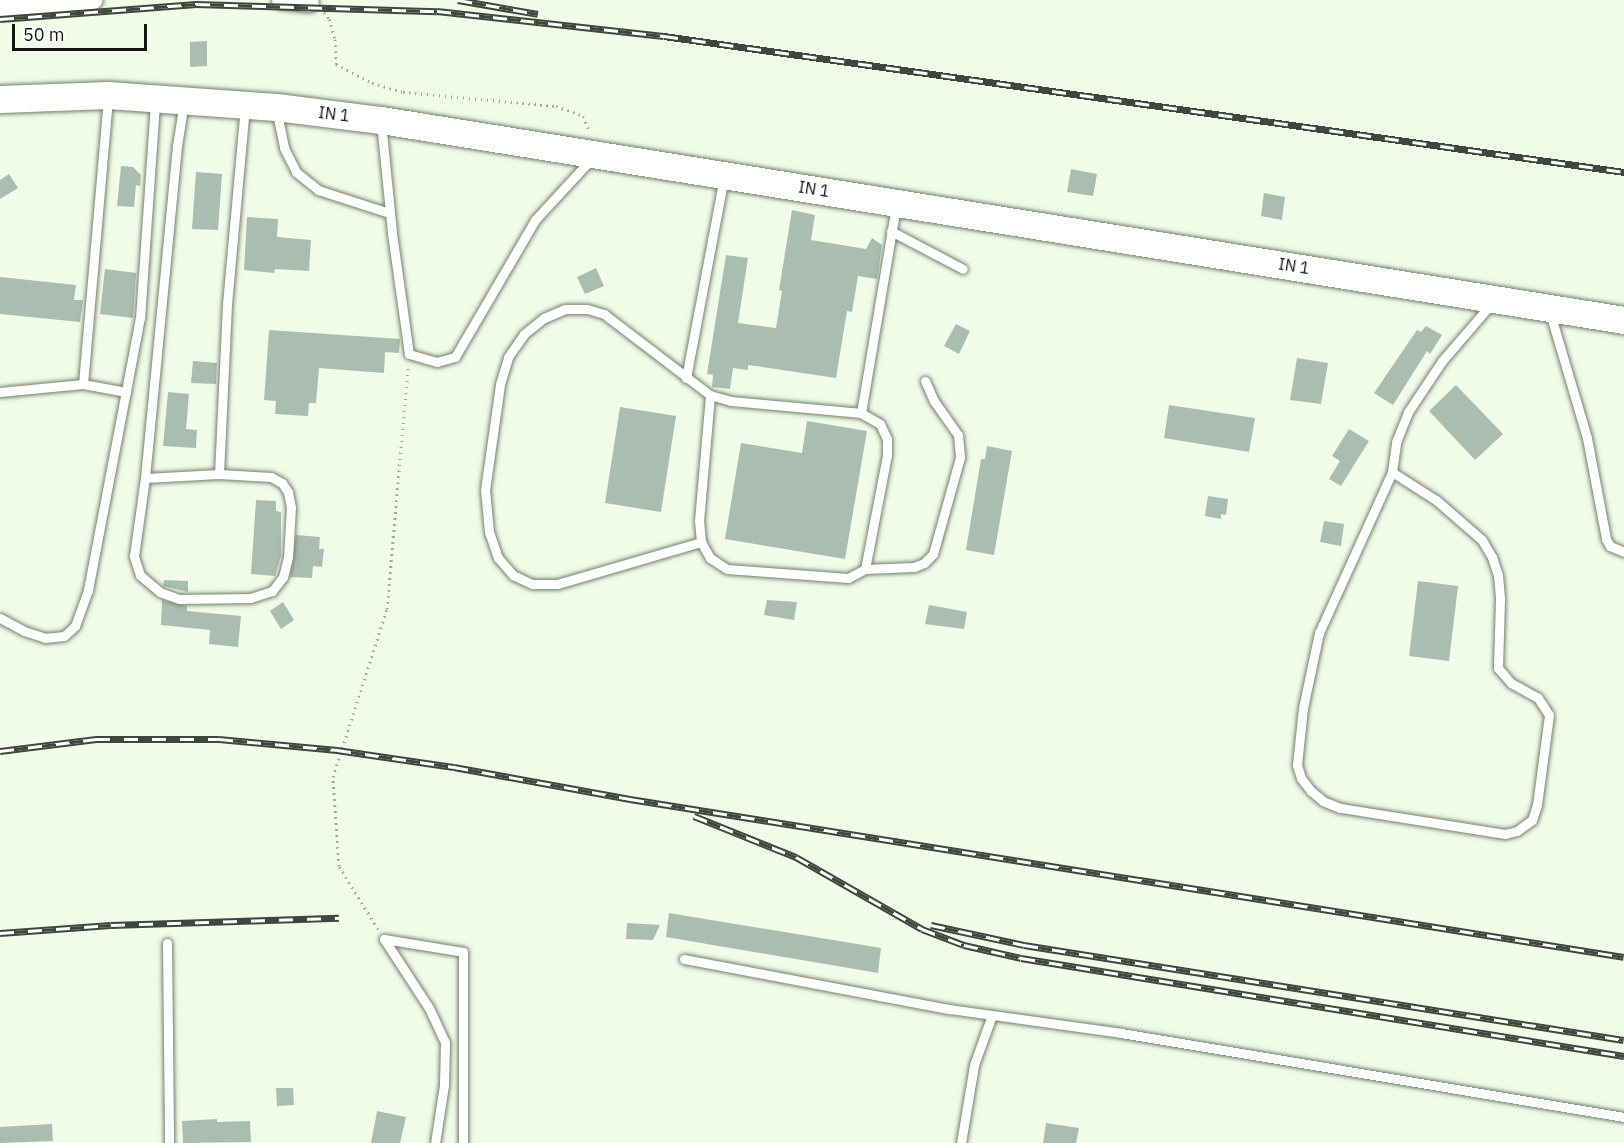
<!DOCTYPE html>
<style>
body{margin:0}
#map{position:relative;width:1624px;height:1143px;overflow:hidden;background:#f1fce8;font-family:"IBM Plex Sans",sans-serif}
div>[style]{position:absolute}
.building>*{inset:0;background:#a9bdb1}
.path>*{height:3px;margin-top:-1.5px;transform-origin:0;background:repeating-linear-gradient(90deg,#a2ab9b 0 1.5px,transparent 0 6px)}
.roads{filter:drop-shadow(0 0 2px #757f6e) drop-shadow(0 0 2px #757f6e)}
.lane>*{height:9px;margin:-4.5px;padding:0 4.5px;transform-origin:4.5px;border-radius:4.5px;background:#fff}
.street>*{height:18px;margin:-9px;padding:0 9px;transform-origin:9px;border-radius:9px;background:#fff}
.secondary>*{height:27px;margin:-13.5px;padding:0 13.5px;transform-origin:13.5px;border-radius:13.5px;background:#fff}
.rail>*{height:7px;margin-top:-3.5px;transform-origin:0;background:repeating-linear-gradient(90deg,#fff 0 14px,#40463c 0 28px);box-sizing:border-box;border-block:2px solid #40463c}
span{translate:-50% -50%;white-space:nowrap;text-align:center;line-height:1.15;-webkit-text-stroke:4.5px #fff;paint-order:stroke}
.street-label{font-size:16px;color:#131710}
.scale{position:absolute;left:12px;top:24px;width:135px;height:27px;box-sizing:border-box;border:3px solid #131710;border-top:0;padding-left:8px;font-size:18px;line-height:21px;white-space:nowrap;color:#131710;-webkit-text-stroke:4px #fff;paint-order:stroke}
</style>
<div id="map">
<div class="building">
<div style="clip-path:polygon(207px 41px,207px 66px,190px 67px,190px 42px)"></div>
<div style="clip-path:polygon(121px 166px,133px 167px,141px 175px,140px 186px,136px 185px,134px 207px,117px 206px)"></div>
<div style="clip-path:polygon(1071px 169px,1097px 174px,1093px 196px,1067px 192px)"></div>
<div style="clip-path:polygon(196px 172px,222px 174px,218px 230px,192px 229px)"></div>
<div style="clip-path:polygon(9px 174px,18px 188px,0 199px,0 180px)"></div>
<div style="clip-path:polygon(1264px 193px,1285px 197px,1282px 220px,1261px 216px)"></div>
<div style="clip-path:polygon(792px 210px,815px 215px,811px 240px,866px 249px,872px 238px,882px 245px,877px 279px,858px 276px,852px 312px,847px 311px,836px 378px,748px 365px,748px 370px,733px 368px,730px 389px,712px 387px,713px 375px,707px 374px,726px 255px,748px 258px,738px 323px,776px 328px,782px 291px,779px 290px)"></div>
<div style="clip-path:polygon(247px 217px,278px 219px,277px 237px,311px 240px,309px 271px,275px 269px,274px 273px,244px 270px)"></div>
<div style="clip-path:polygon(596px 268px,604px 286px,585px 294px,577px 277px)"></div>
<div style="clip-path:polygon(105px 269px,136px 273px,133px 318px,100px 314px)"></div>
<div style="clip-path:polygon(0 277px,76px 285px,74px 300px,83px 300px,80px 322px,0 314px)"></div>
<div style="clip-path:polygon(956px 324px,970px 331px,959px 354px,944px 346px)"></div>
<div style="clip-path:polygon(1426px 326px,1442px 335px,1430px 354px,1427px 351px,1393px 405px,1374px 393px,1417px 330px,1421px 332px)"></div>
<div style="clip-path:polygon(269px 330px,400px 339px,399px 353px,385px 352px,384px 373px,319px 368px,316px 403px,309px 403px,308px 416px,275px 414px,276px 401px,264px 400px)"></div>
<div style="clip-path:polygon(1297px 358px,1328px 363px,1321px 404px,1290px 400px)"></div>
<div style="clip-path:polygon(193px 361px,217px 363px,216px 384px,191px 383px)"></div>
<div style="clip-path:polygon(1456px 385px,1503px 434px,1475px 460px,1429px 411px)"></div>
<div style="clip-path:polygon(168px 392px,189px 394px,186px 429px,197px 430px,196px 448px,163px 446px)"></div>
<div style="clip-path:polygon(1169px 405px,1255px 418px,1249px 452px,1164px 438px)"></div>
<div style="clip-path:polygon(620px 407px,676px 416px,661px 512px,605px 503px)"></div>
<div style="clip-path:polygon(807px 421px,867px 431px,845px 559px,725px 539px,741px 443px,802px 453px)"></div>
<div style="clip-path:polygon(1349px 429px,1369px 441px,1341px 486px,1329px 479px,1340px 461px,1332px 456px)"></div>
<div style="clip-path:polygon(987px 446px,1012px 451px,994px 555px,966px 550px,981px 459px,985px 459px)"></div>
<div style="clip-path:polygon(1208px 496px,1228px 499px,1226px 515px,1221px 514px,1221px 519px,1205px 516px)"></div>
<div style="clip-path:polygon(256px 500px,276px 501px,276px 511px,281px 512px,281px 556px,275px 576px,251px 574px)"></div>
<div style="clip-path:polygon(1324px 521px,1344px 524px,1341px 546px,1320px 542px)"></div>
<div style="clip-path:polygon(296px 535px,320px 537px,319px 549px,324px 549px,322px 567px,313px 566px,312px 578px,290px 577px)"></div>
<div style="clip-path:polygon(164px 580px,188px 581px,188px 592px,163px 586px)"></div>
<div style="clip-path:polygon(1418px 581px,1458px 586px,1449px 661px,1409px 656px)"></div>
<div style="clip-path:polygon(162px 600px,187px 606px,187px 611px,241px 616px,238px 647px,209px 644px,210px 630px,161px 625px)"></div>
<div style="clip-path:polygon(767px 600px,797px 602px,794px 620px,764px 615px)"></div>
<div style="clip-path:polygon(283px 602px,294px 620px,281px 629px,270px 611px)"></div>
<div style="clip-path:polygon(929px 605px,967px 612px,964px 629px,925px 624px)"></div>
<div style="clip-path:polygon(669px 913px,881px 948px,878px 973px,666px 937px)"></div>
<div style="clip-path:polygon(627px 923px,660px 925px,653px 940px,626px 939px)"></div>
<div style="clip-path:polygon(276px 1088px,293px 1088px,294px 1105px,277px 1106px)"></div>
<div style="clip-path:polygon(377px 1111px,406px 1117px,400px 1143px,371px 1143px)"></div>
<div style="clip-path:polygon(217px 1119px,217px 1122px,250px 1121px,251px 1142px,183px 1143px,182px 1121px)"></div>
<div style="clip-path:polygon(1046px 1123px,1079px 1128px,1076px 1143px,1043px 1143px)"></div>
<div style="clip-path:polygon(52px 1124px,53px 1141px,0 1143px,0 1127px)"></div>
</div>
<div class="path">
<div style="left:324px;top:12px;width:9px;rotate:54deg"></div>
<div style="left:329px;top:19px;width:21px;rotate:73deg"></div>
<div style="left:335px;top:39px;width:25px;rotate:88deg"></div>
<div style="left:336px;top:64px;width:41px;rotate:27.8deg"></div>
<div style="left:372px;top:83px;width:32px;rotate:16deg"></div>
<div style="left:403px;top:92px;width:154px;rotate:5.2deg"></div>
<div style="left:556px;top:106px;width:29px;rotate:20deg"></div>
<div style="left:583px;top:116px;width:15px;rotate:67deg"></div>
<div style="left:378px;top:929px;width:74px;rotate:-121.8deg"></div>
<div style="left:339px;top:866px;width:89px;rotate:-93.9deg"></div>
<div style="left:333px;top:777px;width:176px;rotate:-72.2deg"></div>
<div style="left:387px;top:609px;width:242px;rotate:-85deg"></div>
</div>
<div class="roads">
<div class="lane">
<div style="left:276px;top:109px;width:40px;rotate:78deg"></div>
<div style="left:284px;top:148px;width:27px;rotate:63deg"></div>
<div style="left:296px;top:172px;width:28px;rotate:39deg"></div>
<div style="left:318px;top:190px;width:75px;rotate:17.9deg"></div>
<div style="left:381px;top:122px;width:112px;rotate:84.3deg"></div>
<div style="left:392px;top:233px;width:122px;rotate:82deg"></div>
<div style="left:409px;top:354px;width:29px;rotate:16deg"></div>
<div style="left:437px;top:362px;width:19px;rotate:-16deg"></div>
<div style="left:455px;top:357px;width:159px;rotate:-59.7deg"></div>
<div style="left:535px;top:220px;width:83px;rotate:-47.4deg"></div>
<div style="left:891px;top:231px;width:81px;rotate:27.8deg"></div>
<div style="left:1550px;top:313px;width:130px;rotate:73.5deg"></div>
<div style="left:1587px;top:438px;width:103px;rotate:79.3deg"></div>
<div style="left:1606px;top:539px;width:8px;rotate:60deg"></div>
<div style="left:1610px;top:546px;width:15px;rotate:23deg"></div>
<div style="left:686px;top:378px;width:205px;rotate:-79.3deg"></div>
<div style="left:83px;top:384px;width:288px;rotate:-85deg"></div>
<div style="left:0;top:392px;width:83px;rotate:-5.5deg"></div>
<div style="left:83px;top:384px;width:44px;rotate:10.5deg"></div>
<div style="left:861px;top:413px;width:211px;rotate:-80.4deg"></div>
<div style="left:1392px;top:472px;width:52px;rotate:32.5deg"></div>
<div style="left:1436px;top:500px;width:61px;rotate:41deg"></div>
<div style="left:1482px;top:540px;width:20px;rotate:60deg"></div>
<div style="left:1492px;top:557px;width:19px;rotate:72deg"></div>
<div style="left:1498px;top:575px;width:25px;rotate:85deg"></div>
<div style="left:1500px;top:600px;width:68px;rotate:91.7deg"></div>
<div style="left:1498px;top:668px;width:20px;rotate:49deg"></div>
<div style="left:1511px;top:683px;width:31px;rotate:29deg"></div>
<div style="left:1538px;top:698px;width:20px;rotate:57deg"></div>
<div style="left:1549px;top:715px;width:91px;rotate:97.6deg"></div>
<div style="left:1537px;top:805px;width:16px;rotate:108deg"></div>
<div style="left:1532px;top:820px;width:19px;rotate:144deg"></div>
<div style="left:1517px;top:831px;width:12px;rotate:166deg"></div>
<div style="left:1505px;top:834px;width:167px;rotate:-171deg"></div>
<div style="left:1340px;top:808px;width:18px;rotate:-158deg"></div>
<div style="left:1323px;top:801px;width:16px;rotate:-140deg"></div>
<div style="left:1311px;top:791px;width:16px;rotate:-128deg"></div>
<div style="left:1301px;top:778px;width:14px;rotate:-107deg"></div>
<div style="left:1297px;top:765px;width:57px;rotate:-84deg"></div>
<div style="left:1303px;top:708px;width:77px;rotate:-78deg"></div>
<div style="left:1319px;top:633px;width:177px;rotate:-65.6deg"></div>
<div style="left:1392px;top:472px;width:30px;rotate:-82deg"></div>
<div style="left:1396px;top:442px;width:32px;rotate:-68deg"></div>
<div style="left:1408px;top:412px;width:61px;rotate:-56.3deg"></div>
<div style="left:1442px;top:361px;width:75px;rotate:-49.3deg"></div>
<div style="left:219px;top:474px;width:170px;rotate:-87.3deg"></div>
<div style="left:227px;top:304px;width:197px;rotate:-84.8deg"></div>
<div style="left:145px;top:478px;width:74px;rotate:-3.1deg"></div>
<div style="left:219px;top:474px;width:52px;rotate:3.3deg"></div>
<div style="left:271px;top:477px;width:13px;rotate:29deg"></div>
<div style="left:282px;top:483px;width:11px;rotate:56deg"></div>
<div style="left:288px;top:492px;width:15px;rotate:79deg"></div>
<div style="left:291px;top:507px;width:50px;rotate:93.4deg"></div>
<div style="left:288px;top:557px;width:21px;rotate:104deg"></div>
<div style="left:283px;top:577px;width:18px;rotate:128deg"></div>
<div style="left:272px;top:591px;width:22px;rotate:162deg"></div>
<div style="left:251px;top:598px;width:72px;rotate:179.2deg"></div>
<div style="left:179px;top:599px;width:20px;rotate:-160deg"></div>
<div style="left:160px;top:592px;width:26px;rotate:-140deg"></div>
<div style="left:140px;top:575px;width:20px;rotate:-108deg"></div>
<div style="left:134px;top:556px;width:79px;rotate:-82deg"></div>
<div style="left:145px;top:478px;width:334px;rotate:-84.5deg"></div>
<div style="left:177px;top:146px;width:45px;rotate:-81deg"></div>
<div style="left:701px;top:542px;width:150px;rotate:163.7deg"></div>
<div style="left:557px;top:584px;width:25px;rotate:180deg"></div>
<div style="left:532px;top:584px;width:21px;rotate:-155deg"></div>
<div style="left:513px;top:575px;width:23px;rotate:-131deg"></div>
<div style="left:498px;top:558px;width:28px;rotate:-109deg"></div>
<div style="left:489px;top:532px;width:42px;rotate:-95.4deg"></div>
<div style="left:485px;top:490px;width:107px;rotate:-81.9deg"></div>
<div style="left:500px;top:384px;width:28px;rotate:-73deg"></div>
<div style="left:508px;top:357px;width:28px;rotate:-55deg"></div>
<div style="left:524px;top:334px;width:26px;rotate:-39deg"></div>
<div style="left:544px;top:318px;width:23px;rotate:-23deg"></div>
<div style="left:565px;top:309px;width:22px"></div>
<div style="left:587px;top:309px;width:18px;rotate:16deg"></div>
<div style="left:604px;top:314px;width:133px;rotate:37.4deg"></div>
<div style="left:710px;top:395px;width:22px;rotate:16deg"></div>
<div style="left:731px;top:401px;width:131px;rotate:5.3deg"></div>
<div style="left:861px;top:413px;width:22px;rotate:30deg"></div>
<div style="left:880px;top:424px;width:17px;rotate:65deg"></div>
<div style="left:887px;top:439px;width:16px;rotate:90deg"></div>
<div style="left:887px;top:455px;width:116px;rotate:100.9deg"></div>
<div style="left:865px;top:569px;width:19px;rotate:152deg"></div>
<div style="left:848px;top:578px;width:121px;rotate:-175.7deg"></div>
<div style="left:727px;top:569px;width:20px;rotate:-147deg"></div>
<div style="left:710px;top:558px;width:18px;rotate:-119deg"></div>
<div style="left:701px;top:542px;width:21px;rotate:-95deg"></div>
<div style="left:699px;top:521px;width:126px;rotate:-85deg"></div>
<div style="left:865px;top:569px;width:49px;rotate:-2.3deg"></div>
<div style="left:914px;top:567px;width:11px;rotate:-22deg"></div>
<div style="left:924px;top:563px;width:13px;rotate:-45deg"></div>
<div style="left:933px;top:554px;width:101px;rotate:-74.4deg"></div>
<div style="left:960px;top:457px;width:22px;rotate:-95deg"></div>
<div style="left:958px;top:435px;width:42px;rotate:-125.2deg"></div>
<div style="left:934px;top:401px;width:22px;rotate:-114deg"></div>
<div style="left:0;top:618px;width:27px;rotate:28deg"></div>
<div style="left:24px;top:631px;width:22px;rotate:18deg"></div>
<div style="left:45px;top:638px;width:19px;rotate:-6deg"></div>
<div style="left:64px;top:636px;width:15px;rotate:-42deg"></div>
<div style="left:75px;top:626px;width:38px;rotate:-70deg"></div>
<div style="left:88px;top:590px;width:277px;rotate:-79.2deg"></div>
<div style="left:140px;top:318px;width:217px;rotate:-86deg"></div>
<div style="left:384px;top:939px;width:80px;rotate:9.3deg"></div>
<div style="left:463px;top:952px;width:191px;rotate:90deg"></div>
<div style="left:384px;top:939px;width:82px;rotate:56.9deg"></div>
<div style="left:429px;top:1008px;width:38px;rotate:65deg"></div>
<div style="left:445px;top:1043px;width:42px;rotate:91.4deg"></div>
<div style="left:444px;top:1085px;width:59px;rotate:98.8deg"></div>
<div style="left:167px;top:943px;width:200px;rotate:89.4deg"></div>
<div style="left:684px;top:959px;width:270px;rotate:10.7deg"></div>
<div style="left:949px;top:1009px;width:174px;rotate:7.9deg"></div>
<div style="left:1121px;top:1033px;width:510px;rotate:9.48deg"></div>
<div style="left:961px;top:1143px;width:79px;rotate:-80.5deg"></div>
<div style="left:974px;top:1065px;width:53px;rotate:-70.2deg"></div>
</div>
<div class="street">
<div style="left:281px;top:0;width:29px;rotate:6deg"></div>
<div style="left:0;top:9px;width:94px;rotate:-5.5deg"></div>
</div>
<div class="secondary">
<div style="left:0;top:99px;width:108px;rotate:-2.1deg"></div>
<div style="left:108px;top:95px;width:168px;rotate:4.1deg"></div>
<div style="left:276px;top:107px;width:106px;rotate:7.1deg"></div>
<div style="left:381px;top:120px;width:1259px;rotate:9.14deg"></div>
</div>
</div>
<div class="rail">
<div style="left:458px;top:0;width:81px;rotate:9.9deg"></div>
<div style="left:0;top:19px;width:197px;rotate:-4.4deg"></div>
<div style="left:196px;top:4px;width:241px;rotate:1.7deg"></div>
<div style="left:437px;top:11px;width:228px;rotate:6.3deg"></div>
<div style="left:664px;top:36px;width:970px;rotate:8.06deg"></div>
<div style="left:0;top:751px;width:97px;rotate:-7.1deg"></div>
<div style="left:96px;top:739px;width:123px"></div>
<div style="left:219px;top:739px;width:119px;rotate:5.3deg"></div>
<div style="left:337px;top:750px;width:118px;rotate:8.3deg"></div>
<div style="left:454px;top:767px;width:179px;rotate:10.3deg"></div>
<div style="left:630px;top:799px;width:1006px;rotate:9.03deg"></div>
<div style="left:694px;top:816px;width:110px;rotate:21.9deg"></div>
<div style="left:796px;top:857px;width:145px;rotate:29.7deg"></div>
<div style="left:922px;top:929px;width:45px;rotate:20.9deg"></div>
<div style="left:964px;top:945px;width:58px;rotate:12.8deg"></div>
<div style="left:1021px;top:958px;width:611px;rotate:9.23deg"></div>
<div style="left:931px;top:925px;width:95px;rotate:12.1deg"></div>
<div style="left:1024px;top:945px;width:607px;rotate:9deg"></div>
<div style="left:0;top:933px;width:111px;rotate:-4.1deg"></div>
<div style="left:111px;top:925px;width:228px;rotate:-1.8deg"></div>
</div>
<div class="street-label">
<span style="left:334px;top:114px;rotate:7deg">IN 1</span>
<span style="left:814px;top:189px;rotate:9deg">IN 1</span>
<span style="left:1294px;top:266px;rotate:9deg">IN 1</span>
</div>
<div class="scale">50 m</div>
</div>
